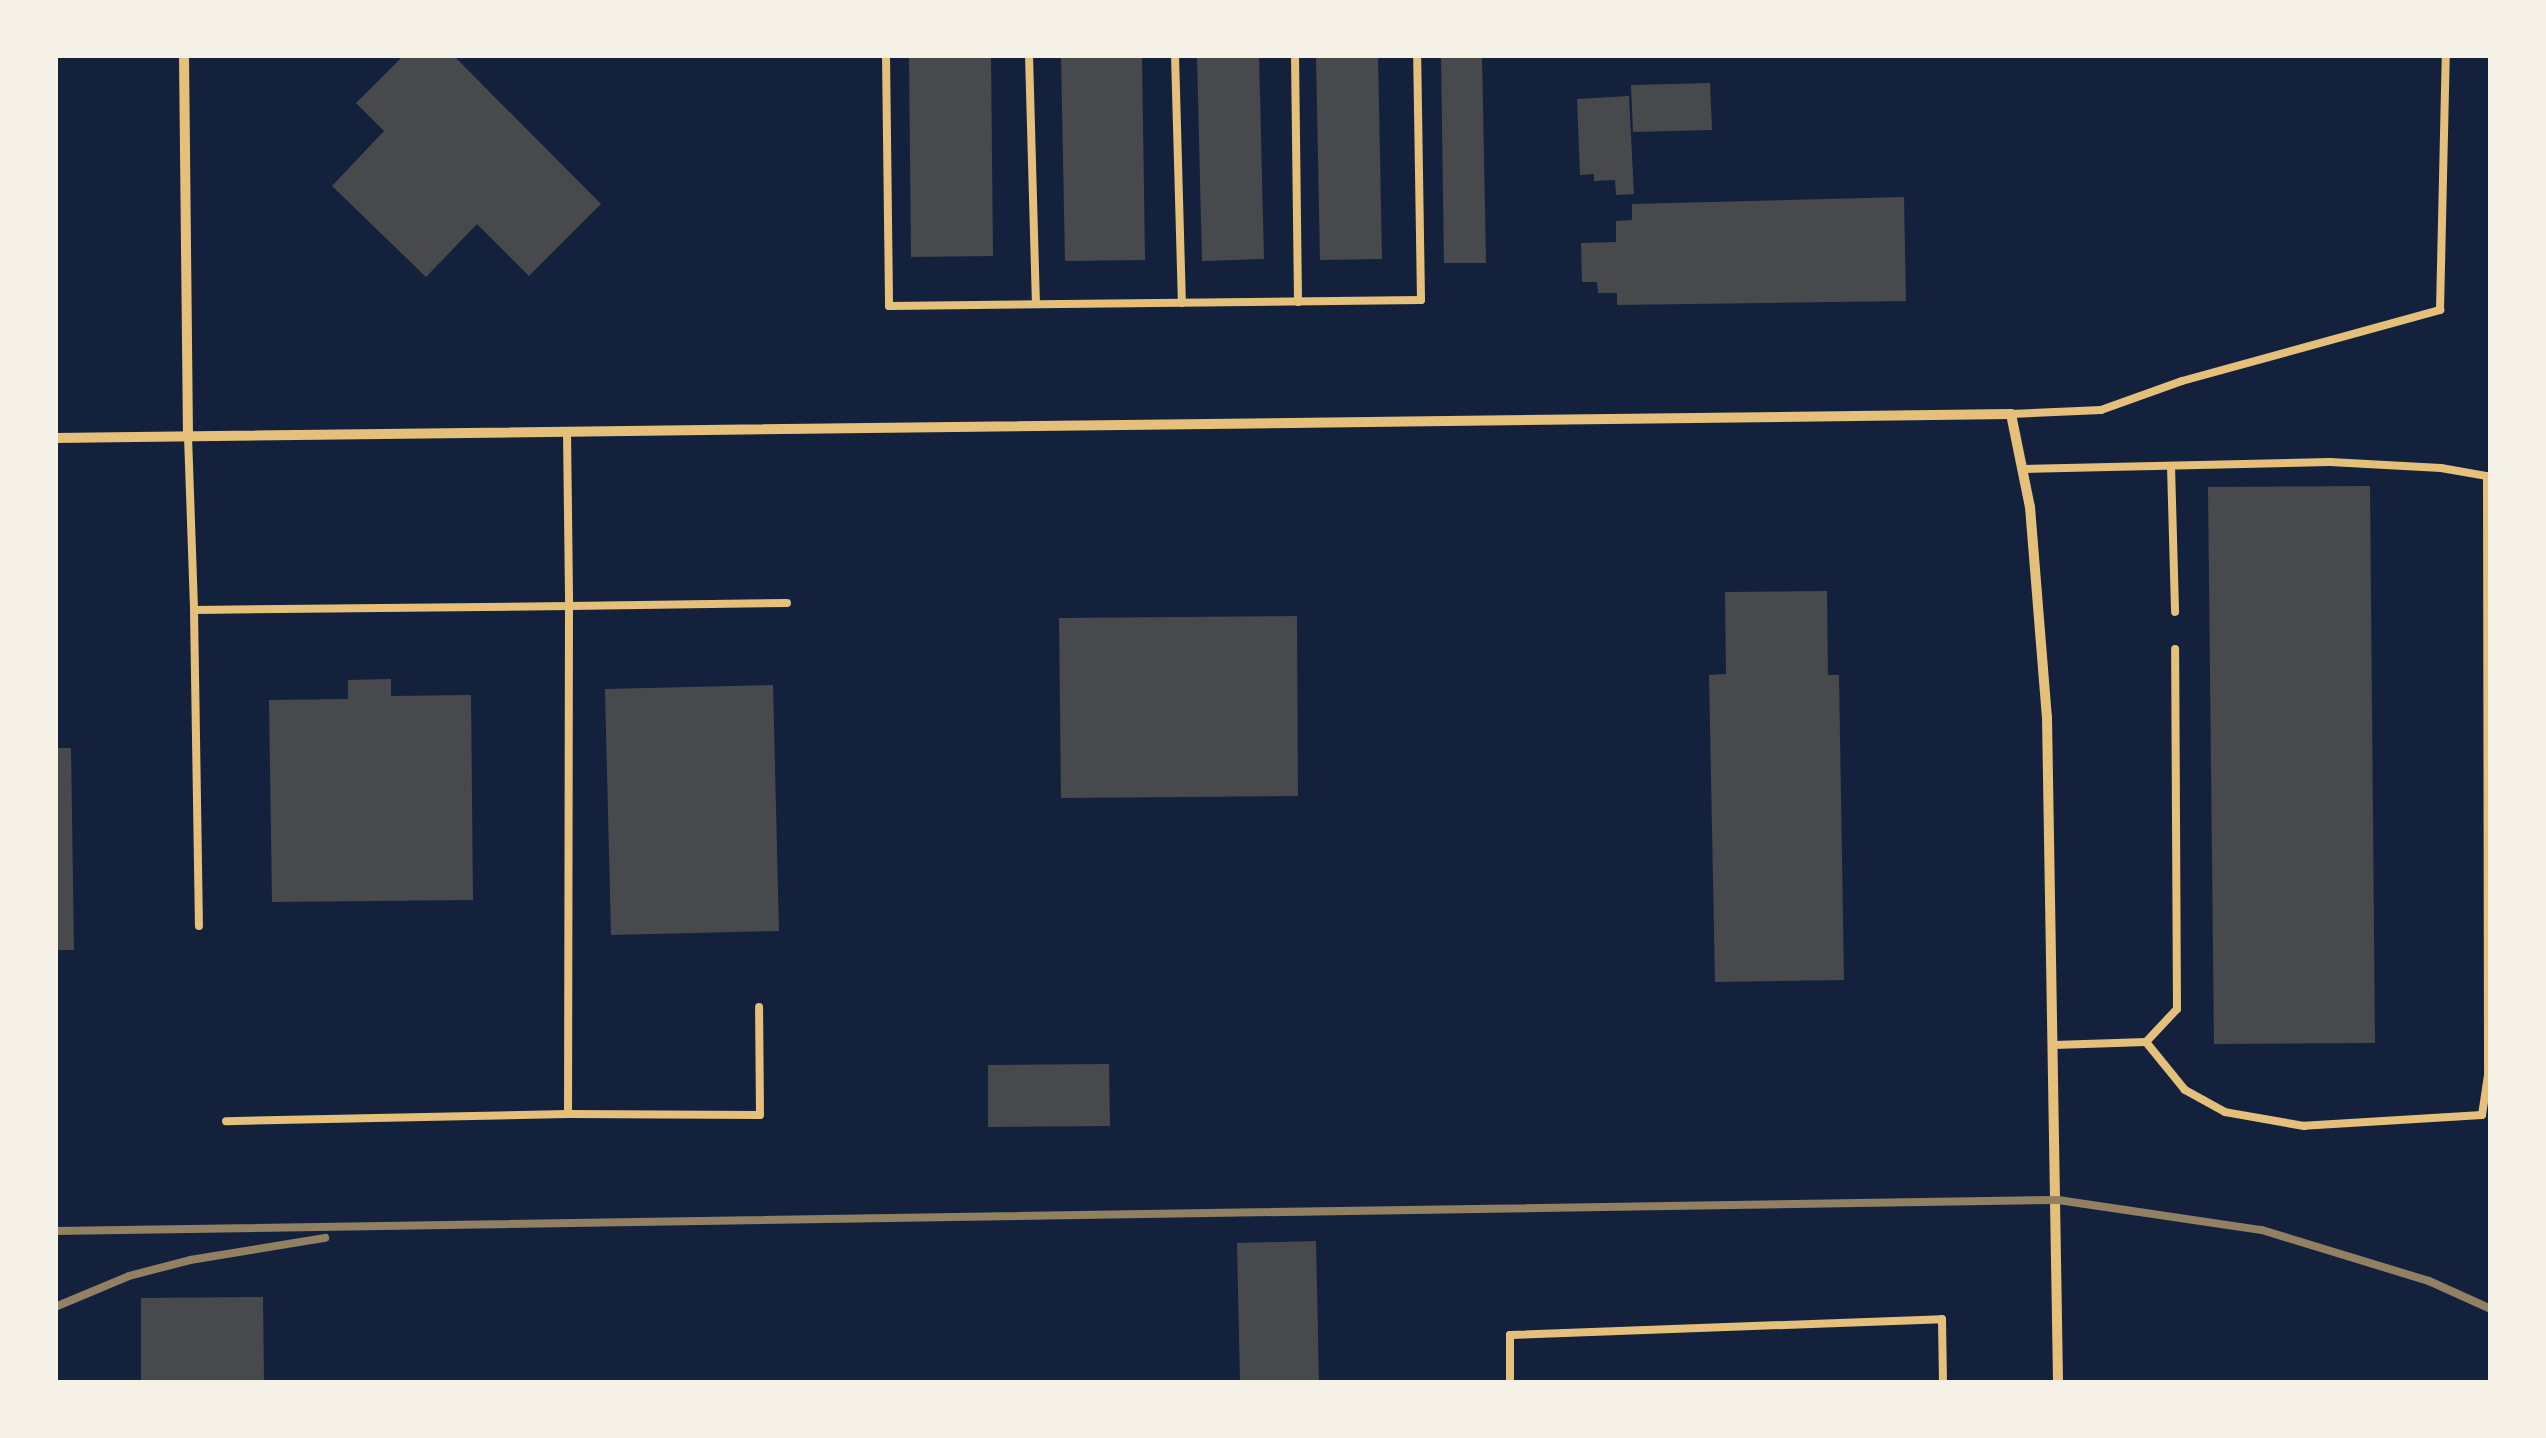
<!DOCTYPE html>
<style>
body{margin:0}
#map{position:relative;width:2546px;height:1438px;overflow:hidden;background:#14213d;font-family:"Work Sans",sans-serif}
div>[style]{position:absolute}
.building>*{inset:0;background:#48494c}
.service>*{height:8px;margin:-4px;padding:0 4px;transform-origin:4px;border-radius:4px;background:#e5c07b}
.minor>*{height:10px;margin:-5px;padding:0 5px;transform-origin:5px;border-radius:5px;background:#e5c07b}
.rail>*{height:8px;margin:-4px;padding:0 4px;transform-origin:4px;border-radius:4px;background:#918062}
span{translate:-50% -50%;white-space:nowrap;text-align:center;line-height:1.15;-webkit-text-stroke:8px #f6f1e7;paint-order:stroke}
.frame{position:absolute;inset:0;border:58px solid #f6f1e7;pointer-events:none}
</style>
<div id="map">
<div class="building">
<div style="clip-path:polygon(404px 55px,453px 55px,601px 204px,529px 276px,477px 224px,426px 277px,332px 186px,384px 131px,356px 103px)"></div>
<div style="clip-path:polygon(909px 55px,991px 55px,993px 256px,911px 257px)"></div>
<div style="clip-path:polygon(1061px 55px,1142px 55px,1145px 260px,1065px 261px)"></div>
<div style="clip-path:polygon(1197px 55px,1259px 55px,1264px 259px,1202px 261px)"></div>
<div style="clip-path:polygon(1316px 55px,1378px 55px,1382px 259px,1320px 260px)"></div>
<div style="clip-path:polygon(1441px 55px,1482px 55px,1486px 263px,1444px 263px)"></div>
<div style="clip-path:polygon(1710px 83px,1712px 130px,1633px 132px,1631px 85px)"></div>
<div style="clip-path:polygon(1629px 96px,1634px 194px,1616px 195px,1615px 180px,1594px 181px,1594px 174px,1580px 175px,1577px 99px)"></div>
<div style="clip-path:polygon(1904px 197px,1906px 301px,1617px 305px,1617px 293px,1598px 293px,1597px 282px,1582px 282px,1581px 243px,1616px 242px,1616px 221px,1632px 220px,1632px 204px)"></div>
<div style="clip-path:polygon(2370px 486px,2375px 1043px,2214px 1044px,2208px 487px)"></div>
<div style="clip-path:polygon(1827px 591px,1828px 675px,1839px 675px,1844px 980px,1715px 982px,1709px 675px,1726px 674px,1725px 592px)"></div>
<div style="clip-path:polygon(1297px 616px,1298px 796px,1061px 798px,1059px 618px)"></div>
<div style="clip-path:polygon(391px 679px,391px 696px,471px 695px,473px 900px,272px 902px,269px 700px,348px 699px,348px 680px)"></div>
<div style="clip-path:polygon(773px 685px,779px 931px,611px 935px,605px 689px)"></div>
<div style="clip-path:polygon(55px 748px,71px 748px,74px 950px,55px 950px)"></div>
<div style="clip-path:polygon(1109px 1064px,1110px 1126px,988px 1127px,988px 1065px)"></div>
<div style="clip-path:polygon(1316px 1241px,1319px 1383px,1240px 1383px,1237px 1243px)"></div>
<div style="clip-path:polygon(263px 1297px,264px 1383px,141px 1383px,141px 1298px)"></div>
</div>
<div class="service">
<div style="left:886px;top:55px;width:251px;rotate:89.3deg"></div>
<div style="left:889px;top:306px;width:532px;rotate:-0.65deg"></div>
<div style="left:1421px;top:300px;width:245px;rotate:-90.9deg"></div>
<div style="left:1029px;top:55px;width:249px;rotate:88.4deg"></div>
<div style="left:1175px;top:55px;width:248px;rotate:88.4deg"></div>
<div style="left:1295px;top:55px;width:247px;rotate:89.3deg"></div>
<div style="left:2011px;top:414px;width:90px;rotate:-2.5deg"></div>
<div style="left:2101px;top:410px;width:86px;rotate:-19.7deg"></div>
<div style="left:2182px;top:381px;width:268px;rotate:-15.4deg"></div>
<div style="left:2440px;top:310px;width:255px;rotate:-88.7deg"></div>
<div style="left:567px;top:431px;width:175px;rotate:89.3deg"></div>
<div style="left:569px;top:606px;width:218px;rotate:-0.8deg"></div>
<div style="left:188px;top:436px;width:174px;rotate:88deg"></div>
<div style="left:194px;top:610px;width:375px;rotate:-0.6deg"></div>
<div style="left:569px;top:606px;width:508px;rotate:90.11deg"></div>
<div style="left:568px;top:1114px;width:342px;rotate:178.8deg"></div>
<div style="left:2171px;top:466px;width:146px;rotate:88.4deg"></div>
<div style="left:2022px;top:469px;width:308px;rotate:-1.3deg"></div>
<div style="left:2330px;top:462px;width:111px;rotate:3.1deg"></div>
<div style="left:2441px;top:468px;width:47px;rotate:9.9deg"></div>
<div style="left:2487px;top:476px;width:599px;rotate:89.9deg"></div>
<div style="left:2488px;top:1075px;width:40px;rotate:98.5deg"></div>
<div style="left:2482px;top:1115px;width:178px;rotate:176.5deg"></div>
<div style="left:2304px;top:1126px;width:80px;rotate:-170deg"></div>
<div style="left:2225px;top:1112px;width:46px;rotate:-151.2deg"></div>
<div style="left:2185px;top:1090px;width:62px;rotate:-129.1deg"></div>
<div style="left:2146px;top:1042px;width:92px;rotate:178.1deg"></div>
<div style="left:194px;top:610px;width:316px;rotate:89.1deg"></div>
<div style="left:2146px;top:1042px;width:45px;rotate:-46.8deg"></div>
<div style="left:2177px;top:1009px;width:360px;rotate:-90.3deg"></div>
<div style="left:568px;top:1114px;width:192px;rotate:0.3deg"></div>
<div style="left:760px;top:1115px;width:108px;rotate:-90.5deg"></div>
<div style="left:1510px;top:1383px;width:48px;rotate:-90deg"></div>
<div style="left:1510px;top:1335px;width:432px;rotate:-2.1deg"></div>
<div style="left:1942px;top:1319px;width:64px;rotate:89.1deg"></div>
</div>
<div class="minor">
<div style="left:184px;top:55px;width:381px;rotate:89.4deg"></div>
<div style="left:55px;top:438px;width:1956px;rotate:-0.7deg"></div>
<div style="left:2011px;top:414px;width:95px;rotate:78.5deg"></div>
<div style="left:2030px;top:507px;width:211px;rotate:85.4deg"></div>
<div style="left:2047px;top:717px;width:666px;rotate:89.05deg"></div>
</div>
<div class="rail">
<div style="left:55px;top:1231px;width:2003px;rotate:-0.89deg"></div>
<div style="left:2058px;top:1200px;width:206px;rotate:8.4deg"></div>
<div style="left:2262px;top:1230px;width:175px;rotate:17deg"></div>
<div style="left:2429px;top:1281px;width:68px;rotate:24.3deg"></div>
<div style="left:55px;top:1307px;width:80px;rotate:-22.7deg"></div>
<div style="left:129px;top:1276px;width:63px;rotate:-14.7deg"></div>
<div style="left:190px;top:1260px;width:137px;rotate:-9.3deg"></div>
</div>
<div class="frame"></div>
</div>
